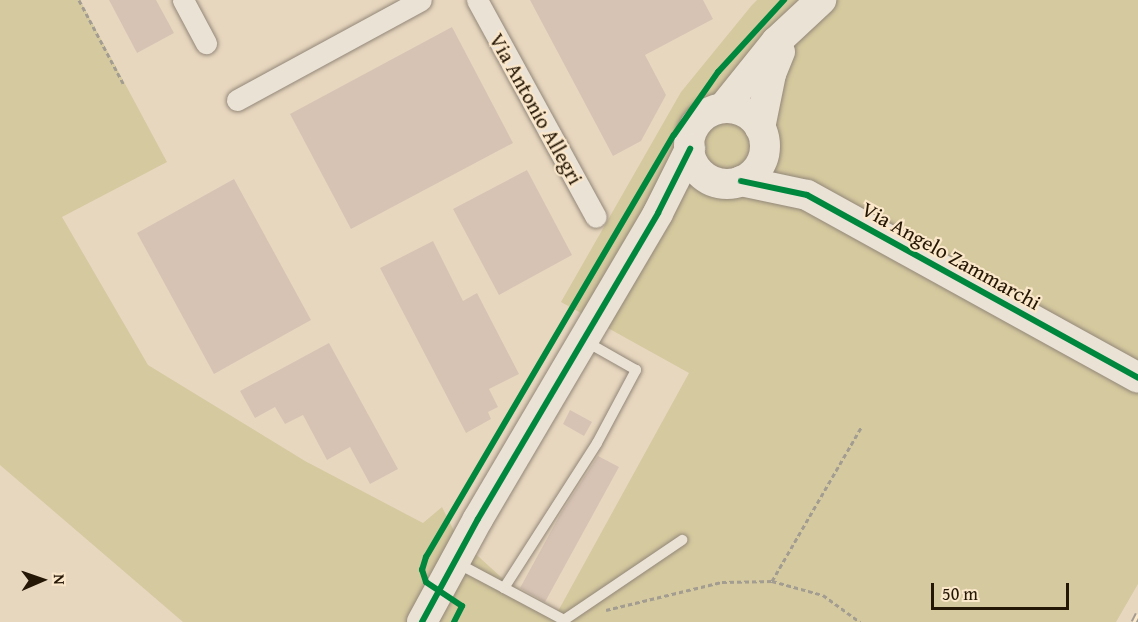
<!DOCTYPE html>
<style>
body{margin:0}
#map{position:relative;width:1138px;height:622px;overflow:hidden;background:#e8d7bf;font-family:"Gentium Book Plus",serif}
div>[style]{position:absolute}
.green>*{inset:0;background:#d5c99f}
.building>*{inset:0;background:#d7c3b4}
.path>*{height:3px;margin-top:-1.5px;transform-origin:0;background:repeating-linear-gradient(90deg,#a39c91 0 4.5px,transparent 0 7.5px)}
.roads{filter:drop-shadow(0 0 2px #928778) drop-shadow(0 0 2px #928778)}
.lane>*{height:10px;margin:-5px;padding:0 5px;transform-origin:5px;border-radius:5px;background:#ebe2d6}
.street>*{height:21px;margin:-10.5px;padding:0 10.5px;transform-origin:10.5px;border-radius:10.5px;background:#ebe2d6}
.secondary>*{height:30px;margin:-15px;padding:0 15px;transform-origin:15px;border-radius:15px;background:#ebe2d6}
.secondary>.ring{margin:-15px;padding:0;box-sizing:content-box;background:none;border:30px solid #ebe2d6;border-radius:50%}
.rail>*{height:7px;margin-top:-3.5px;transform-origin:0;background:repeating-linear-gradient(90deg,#fbe7ca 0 14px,#a39c91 0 28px);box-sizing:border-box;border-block:2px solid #a39c91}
.cycleway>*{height:6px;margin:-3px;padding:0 3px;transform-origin:3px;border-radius:3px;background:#00873e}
span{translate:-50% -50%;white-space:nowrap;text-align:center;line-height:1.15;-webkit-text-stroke:4.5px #fbe7ca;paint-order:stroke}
.street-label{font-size:21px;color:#251705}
.north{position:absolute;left:12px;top:550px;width:60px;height:60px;-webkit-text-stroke:4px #fbe7ca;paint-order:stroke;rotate:88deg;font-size:16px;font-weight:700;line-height:24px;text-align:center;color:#251705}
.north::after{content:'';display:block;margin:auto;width:21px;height:27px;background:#251705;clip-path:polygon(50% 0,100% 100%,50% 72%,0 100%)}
.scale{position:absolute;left:931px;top:583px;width:138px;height:27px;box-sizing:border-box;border:3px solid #251705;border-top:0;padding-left:8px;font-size:18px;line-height:21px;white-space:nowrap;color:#251705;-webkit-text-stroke:4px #fbe7ca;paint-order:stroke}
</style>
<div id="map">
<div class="green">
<div style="clip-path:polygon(0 0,80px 0,167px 162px,62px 217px,148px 365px,305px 461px,423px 523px,442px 507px,457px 537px,512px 587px,557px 613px,689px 373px,561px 302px,681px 92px,752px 5px,757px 0,1138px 0,1138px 584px,1116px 622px,183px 622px,0 465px)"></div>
</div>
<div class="building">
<div style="clip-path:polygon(109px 0,156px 0,174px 33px,137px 53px)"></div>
<div style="clip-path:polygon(530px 0,703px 0,713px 19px,645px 55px,666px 95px,641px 141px,613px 156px)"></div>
<div style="clip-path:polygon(452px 27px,513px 143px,351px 229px,290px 114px)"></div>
<div style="clip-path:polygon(527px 170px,572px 255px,499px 295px,453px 209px)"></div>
<div style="clip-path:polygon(234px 179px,311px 320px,214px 374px,137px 233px)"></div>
<div style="clip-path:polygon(433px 241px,463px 301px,477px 293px,519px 374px,489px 389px,498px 407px,488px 412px,491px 419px,466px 433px,380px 268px)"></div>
<div style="clip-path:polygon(329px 343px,398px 469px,370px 484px,350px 447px,327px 460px,303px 415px,285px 424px,275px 407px,255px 418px,240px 391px)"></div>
<div style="clip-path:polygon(570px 410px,592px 422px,584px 436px,563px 424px)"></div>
<div style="clip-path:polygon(598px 456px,619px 467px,545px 602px,520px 588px,561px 513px)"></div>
</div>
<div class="path">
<div style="left:79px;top:0;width:96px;rotate:62.1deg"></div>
<div style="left:772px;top:581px;width:179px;rotate:-59.9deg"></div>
<div style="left:606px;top:610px;width:119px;rotate:-13.6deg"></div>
<div style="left:722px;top:582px;width:50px;rotate:-1.1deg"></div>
<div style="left:772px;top:581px;width:53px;rotate:15.4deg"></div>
<div style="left:823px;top:595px;width:46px;rotate:36.1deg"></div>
</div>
<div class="roads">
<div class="lane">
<div style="left:457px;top:563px;width:53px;rotate:28deg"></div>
<div style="left:504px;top:588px;width:172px;rotate:-57.3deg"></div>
<div style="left:597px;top:443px;width:83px;rotate:-61.9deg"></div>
<div style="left:636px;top:370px;width:59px;rotate:-150.4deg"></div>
<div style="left:504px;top:588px;width:68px;rotate:28.1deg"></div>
<div style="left:564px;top:620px;width:143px;rotate:-34.1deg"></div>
</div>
<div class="street">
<div style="left:183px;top:0;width:49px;rotate:61.9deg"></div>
<div style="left:477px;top:0;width:247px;rotate:61.3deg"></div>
<div style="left:237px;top:100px;width:209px;rotate:-28.5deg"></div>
</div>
<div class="secondary">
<div style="left:723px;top:108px;width:85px;rotate:-51.2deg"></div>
<div style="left:776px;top:42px;width:62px;rotate:-43deg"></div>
<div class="ring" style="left:689px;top:108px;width:46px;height:46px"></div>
<div style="left:760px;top:128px;width:55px;rotate:-78.5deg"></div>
<div style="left:771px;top:74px;width:24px;rotate:-68deg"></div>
<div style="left:741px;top:181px;width:67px;rotate:12deg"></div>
<div style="left:807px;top:195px;width:378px;rotate:28.9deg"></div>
<div style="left:422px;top:622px;width:117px;rotate:-61.5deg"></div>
<div style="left:478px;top:519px;width:355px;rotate:-59.5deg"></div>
<div style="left:658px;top:213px;width:72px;rotate:-63.4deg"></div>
</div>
</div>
<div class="rail">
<div style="left:1134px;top:622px;width:9px;rotate:-63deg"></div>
</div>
<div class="cycleway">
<div style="left:741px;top:181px;width:67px;rotate:12deg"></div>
<div style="left:807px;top:195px;width:378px;rotate:28.9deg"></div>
<div style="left:422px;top:622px;width:117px;rotate:-61.5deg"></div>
<div style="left:478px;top:519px;width:355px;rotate:-59.5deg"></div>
<div style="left:658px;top:213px;width:72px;rotate:-63.4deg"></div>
<div style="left:454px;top:622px;width:18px;rotate:-63deg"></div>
<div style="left:462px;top:606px;width:43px;rotate:-146.3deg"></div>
<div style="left:426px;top:582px;width:13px;rotate:-108deg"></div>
<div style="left:422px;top:570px;width:14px;rotate:-73deg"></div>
<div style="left:426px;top:557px;width:489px;rotate:-59.6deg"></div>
<div style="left:674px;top:135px;width:77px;rotate:-55.1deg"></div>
<div style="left:718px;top:72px;width:98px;rotate:-47.5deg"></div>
</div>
<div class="street-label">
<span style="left:536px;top:109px;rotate:61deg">Via Antonio Allegri</span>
<span style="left:951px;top:256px;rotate:29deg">Via Angelo Zammarchi</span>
</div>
<div class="north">N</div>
<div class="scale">50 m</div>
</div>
